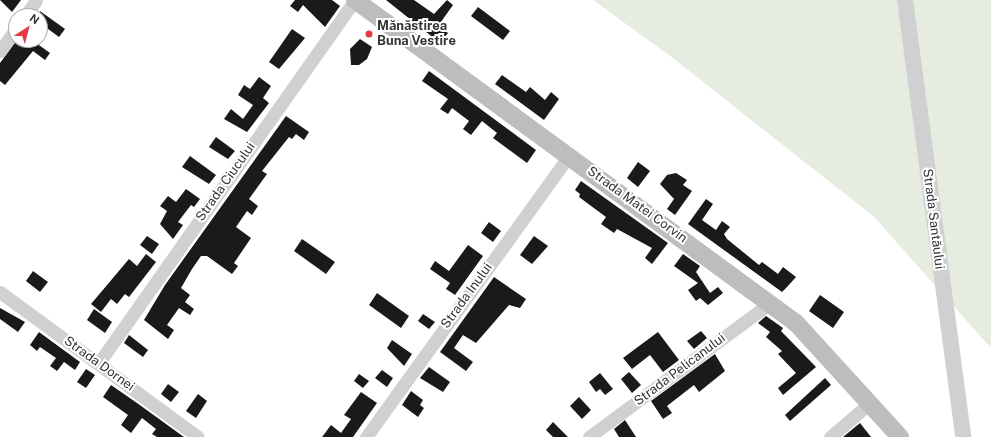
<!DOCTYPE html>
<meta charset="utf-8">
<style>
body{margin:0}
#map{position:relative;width:991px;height:437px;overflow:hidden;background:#fff;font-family:"Public Sans",sans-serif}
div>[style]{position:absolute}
.green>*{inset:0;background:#e6ecdf}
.building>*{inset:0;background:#1a1a1a}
.minor>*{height:13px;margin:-6.5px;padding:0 6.5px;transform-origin:6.5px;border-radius:6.5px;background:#d0d0d0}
.tertiary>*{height:16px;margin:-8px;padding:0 8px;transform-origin:8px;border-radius:8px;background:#d0d0d0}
.secondary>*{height:18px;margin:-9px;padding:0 9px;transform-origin:9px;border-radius:9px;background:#bdbdbd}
.dots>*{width:11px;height:11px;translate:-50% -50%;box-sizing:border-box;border:2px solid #fff;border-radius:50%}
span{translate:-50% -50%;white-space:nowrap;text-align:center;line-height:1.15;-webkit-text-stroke:4px #fff;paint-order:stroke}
.poi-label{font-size:13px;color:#333;font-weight:700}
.left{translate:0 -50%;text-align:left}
.street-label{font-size:13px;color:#333}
.north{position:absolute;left:8px;top:8px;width:40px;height:40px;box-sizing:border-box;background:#fff;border:1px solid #adadad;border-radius:50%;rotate:36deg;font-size:11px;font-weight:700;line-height:16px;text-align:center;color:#333}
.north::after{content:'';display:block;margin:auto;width:14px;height:18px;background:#e63946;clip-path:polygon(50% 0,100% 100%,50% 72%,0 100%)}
</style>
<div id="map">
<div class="green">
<div style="clip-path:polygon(593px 0,991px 0,991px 348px,873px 216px,669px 55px)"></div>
</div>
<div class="building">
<div style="clip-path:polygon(0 0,21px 0,12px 12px)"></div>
<div style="clip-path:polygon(295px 0,332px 0,340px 6px,325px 27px,303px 5px,298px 12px,290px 6px)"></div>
<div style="clip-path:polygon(386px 0,414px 0,434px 14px,447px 0,453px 5px,438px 26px,448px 33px,440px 43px)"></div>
<div style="clip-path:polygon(478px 7px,510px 31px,503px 40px,471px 16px)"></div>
<div style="clip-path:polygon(40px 11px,65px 29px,59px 37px,40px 23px)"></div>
<div style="clip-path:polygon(292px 29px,305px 38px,279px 69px,269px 62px)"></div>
<div style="clip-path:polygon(360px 39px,372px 47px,367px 59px,359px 65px,351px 65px,350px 49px)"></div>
<div style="clip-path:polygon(17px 40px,32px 40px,50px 53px,45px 60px,33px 51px,5px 85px,0 81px,0 63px)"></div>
<div style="clip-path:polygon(429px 71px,536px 150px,527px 163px,493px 138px,497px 133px,482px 121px,471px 135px,463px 129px,469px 121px,452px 108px,448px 114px,440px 109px,448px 99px,422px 81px)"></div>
<div style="clip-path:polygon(502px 75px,526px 92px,530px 87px,545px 100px,551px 92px,559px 99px,544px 120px,495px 84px)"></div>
<div style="clip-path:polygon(259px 77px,271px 86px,263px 98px,269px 103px,247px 132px,224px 119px,231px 109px,243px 119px,253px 105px,238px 95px,244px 85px,250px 89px)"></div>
<div style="clip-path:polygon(286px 116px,309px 132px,304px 140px,296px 134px,292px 139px,289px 137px,262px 171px,267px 174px,249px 199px,258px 206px,252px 215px,247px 211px,236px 227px,251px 238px,234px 263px,238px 266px,232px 274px,207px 256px,201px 256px,192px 269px,181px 288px,190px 295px,185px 302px,194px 309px,190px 315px,179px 308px,167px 325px,174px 330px,168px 339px,144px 320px,165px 285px)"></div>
<div style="clip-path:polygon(216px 137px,235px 151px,228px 159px,209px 147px)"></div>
<div style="clip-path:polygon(190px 156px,216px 175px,209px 184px,182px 167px)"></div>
<div style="clip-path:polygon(638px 162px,650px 171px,638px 187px,627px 178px)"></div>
<div style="clip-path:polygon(676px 173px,687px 180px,683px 185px,692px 191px,675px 215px,667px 209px,674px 199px,660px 184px,667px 175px)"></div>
<div style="clip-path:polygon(581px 181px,668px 243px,652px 264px,645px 258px,652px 248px,617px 229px,614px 233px,601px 224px,606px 217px,579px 197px,580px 194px,575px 190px)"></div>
<div style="clip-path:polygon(186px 189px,200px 199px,194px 207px,191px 205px,178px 222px,183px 225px,173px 239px,160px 224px,167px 211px,160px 206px,168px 196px,176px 202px)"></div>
<div style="clip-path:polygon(706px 199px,713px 204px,702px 220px,716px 230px,722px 221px,730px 227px,724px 234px,727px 239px,759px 265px,762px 262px,778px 274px,783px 267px,796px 277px,787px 287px,782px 292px,688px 224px)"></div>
<div style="clip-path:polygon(489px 222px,501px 231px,493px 242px,481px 233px)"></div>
<div style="clip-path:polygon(147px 236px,159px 244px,152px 254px,140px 245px)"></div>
<div style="clip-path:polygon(534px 236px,548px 246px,532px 264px,520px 255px)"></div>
<div style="clip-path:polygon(302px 239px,335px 262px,326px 274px,294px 251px)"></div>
<div style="clip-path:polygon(468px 245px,483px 256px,455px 295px,446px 289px,450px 283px,430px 269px,435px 261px,449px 271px)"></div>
<div style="clip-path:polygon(146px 254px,156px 262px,129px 297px,125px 294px,117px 304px,111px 299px,101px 312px,91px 304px,129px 259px,137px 266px)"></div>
<div style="clip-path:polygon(683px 254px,700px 266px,696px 272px,710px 293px,718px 287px,723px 293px,708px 305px,700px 298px,696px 301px,688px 290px,698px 283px,674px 266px)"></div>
<div style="clip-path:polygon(33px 271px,48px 282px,40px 292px,26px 281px)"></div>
<div style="clip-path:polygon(494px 277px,526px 299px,520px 308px,509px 305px,476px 343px,463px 335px,454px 348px,473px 362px,466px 371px,440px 352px)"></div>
<div style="clip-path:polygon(377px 293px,409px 316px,401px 328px,369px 305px)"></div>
<div style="clip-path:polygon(820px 295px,844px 312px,833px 328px,809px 311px)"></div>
<div style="clip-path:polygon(0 308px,25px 322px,18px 332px,0 319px)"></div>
<div style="clip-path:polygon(94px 309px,112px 322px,105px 333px,87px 320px)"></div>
<div style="clip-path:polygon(423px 314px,435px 322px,429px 329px,418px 321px)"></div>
<div style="clip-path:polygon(766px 316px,783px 328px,781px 331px,816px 367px,783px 395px,778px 388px,796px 373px,778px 354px,782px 351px,766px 337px,770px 332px,758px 323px)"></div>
<div style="clip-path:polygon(701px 331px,707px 338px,694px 349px,687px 341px)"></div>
<div style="clip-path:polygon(39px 332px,80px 362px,75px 370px,64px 362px,57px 371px,50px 366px,56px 358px,40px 347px,37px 351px,30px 345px)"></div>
<div style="clip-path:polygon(658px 332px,679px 360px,663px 372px,650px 355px,632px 369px,623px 358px)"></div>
<div style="clip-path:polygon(129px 335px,148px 350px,143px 357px,124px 343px)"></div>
<div style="clip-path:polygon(392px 340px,412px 354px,404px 366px,387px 348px)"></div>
<div style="clip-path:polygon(715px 354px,725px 371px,699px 392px,694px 385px,667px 406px,672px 413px,663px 419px,651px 401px)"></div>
<div style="clip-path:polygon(429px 367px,450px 382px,443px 392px,420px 378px)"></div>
<div style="clip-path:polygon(86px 369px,95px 375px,86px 388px,77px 382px)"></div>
<div style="clip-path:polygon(382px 370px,393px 378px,387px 387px,375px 378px)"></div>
<div style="clip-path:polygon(629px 372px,641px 385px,632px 393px,621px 379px)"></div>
<div style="clip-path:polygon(600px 373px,613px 389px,605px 395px,600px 389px,596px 392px,589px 382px)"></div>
<div style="clip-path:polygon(359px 374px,369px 381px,363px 388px,354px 381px)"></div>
<div style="clip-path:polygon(825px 378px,831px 385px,790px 421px,785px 415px)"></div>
<div style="clip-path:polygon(168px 384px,179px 392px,171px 402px,161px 394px)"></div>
<div style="clip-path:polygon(111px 385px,137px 403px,184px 437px,157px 437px,152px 434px,156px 429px,142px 418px,131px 433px,121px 425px,128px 415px,103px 397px)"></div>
<div style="clip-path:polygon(411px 391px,423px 400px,420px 405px,424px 408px,418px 417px,402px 405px)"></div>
<div style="clip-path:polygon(361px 392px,377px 403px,353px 437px,322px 437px,331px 425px,341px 433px,351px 419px,344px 415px)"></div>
<div style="clip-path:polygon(198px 394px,207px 401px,196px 418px,186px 411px)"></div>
<div style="clip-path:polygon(579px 397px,591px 410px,582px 419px,570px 406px)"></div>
<div style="clip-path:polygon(625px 420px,636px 437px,619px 437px,614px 429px)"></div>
<div style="clip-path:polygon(553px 422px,568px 437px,553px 437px,546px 430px)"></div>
<div style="clip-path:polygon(860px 423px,871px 437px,843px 437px)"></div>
</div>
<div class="minor">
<div style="left:25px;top:16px;width:19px;rotate:-55deg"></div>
<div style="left:0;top:51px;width:28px;rotate:-55deg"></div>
<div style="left:0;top:292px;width:245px;rotate:36.2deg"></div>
<div style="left:98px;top:364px;width:446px;rotate:-54.8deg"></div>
<div style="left:366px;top:437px;width:347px;rotate:-54.2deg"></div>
<div style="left:589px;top:437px;width:225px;rotate:-36.5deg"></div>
<div style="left:830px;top:437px;width:52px;rotate:-40.4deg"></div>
</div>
<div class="tertiary">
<div style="left:905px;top:0;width:441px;rotate:82.4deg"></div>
</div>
<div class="secondary">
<div style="left:355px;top:0;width:547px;rotate:36.22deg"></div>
<div style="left:796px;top:323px;width:154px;rotate:47.6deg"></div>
</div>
<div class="dots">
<div style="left:369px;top:34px;background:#e63946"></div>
</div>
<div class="poi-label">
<span class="left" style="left:377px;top:34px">Mănăstirea<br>Buna Vestire</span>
</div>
<div class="street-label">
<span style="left:226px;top:182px;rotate:-55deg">Strada Ciucului</span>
<span style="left:637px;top:205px;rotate:36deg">Strada Matei Corvin</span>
<span style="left:933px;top:219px;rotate:83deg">Strada Santăului</span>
<span style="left:467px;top:296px;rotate:-54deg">Strada Inului</span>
<span style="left:99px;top:364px;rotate:36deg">Strada Dornei</span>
<span style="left:680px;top:370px;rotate:-37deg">Strada Pelicanului</span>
</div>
<div class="north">N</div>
</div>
